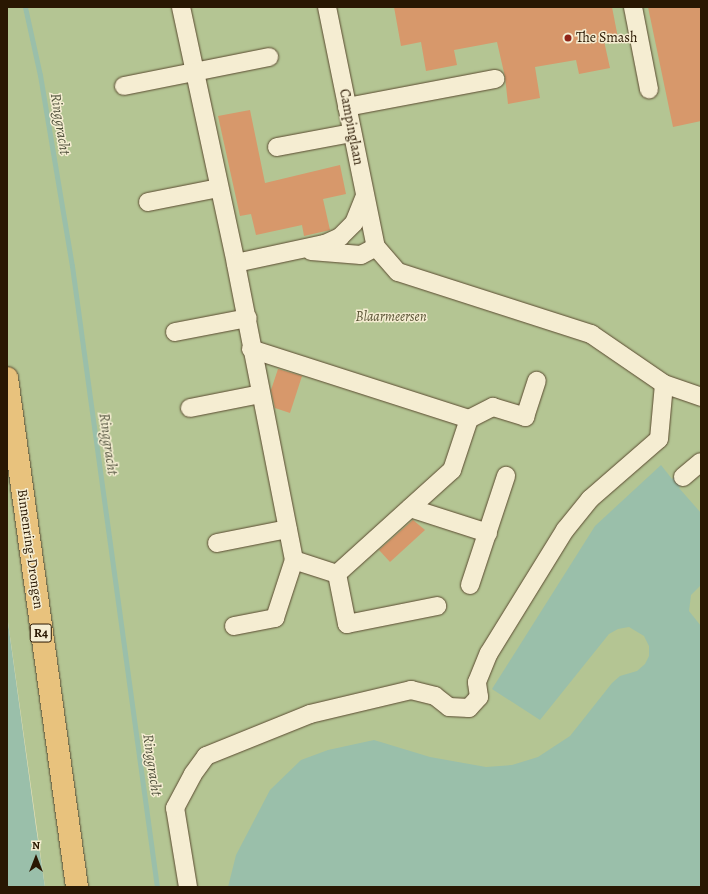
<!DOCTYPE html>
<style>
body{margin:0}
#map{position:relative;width:708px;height:894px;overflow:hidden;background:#efe4ba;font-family:Alegreya,serif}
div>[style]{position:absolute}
.green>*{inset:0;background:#b4c593}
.water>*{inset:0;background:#9abfaa}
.stream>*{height:5px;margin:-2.5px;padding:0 2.5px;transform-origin:2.5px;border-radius:2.5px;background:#9abfaa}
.building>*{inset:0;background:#d7986b}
.roads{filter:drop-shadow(0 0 1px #5a4a30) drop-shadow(0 0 1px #5a4a30)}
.minor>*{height:18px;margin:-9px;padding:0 9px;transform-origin:9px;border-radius:9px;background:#f5edd2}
.highway>*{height:22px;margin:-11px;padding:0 11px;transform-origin:11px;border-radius:11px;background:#e8c27d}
.dots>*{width:11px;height:11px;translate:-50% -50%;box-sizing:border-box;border:2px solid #f5edd2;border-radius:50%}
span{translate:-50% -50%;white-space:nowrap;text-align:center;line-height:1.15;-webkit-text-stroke:3px #f5edd2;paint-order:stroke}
.shield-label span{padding:1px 3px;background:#f5edd2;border:1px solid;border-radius:3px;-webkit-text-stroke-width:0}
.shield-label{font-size:13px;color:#291702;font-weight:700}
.poi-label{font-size:14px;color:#291702}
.left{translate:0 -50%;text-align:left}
.street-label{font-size:14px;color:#291702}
.park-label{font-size:14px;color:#5a5435;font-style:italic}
.water-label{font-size:15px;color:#51523d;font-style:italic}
.frame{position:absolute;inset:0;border:8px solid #291702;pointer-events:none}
.north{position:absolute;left:16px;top:838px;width:40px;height:40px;-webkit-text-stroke:3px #f5edd2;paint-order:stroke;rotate:0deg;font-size:11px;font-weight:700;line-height:16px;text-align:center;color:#291702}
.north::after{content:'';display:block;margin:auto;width:14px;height:18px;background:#291702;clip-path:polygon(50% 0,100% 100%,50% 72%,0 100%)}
</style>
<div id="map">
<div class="green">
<div style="clip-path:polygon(7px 7px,701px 7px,701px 887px,45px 887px,7px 615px)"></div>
</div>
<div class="water">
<div style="clip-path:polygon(661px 465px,672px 479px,680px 472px,686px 480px,679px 488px,701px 513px,701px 585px,691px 595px,689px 611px,701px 626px,701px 887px,228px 887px,236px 855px,270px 790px,301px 760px,328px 750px,374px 740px,430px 757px,486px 767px,512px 765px,538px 757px,570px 736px,612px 683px,620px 676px,637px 671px,645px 664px,649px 656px,649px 646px,644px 636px,629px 627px,618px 629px,609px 634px,540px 720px,492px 689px,595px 526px)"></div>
<div style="clip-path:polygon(7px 615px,36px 827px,45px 887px,7px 887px)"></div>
</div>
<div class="stream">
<div style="left:25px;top:7px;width:70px;rotate:77.6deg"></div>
<div style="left:40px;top:75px;width:194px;rotate:80.5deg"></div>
<div style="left:72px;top:266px;width:627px;rotate:82.21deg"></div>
</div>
<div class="building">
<div style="clip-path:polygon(394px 7px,612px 7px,618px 38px,604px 41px,610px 68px,579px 74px,576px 60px,535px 67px,540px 98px,508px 104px,505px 77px,497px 42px,454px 50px,457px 65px,426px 71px,421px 42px,401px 46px)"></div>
<div style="clip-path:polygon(648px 7px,701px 7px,701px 121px,673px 127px)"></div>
<div style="clip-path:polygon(250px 110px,265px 183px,340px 165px,346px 194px,323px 199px,330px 230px,304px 236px,302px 225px,256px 235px,251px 214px,240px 216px,218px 116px)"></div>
<div style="clip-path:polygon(278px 369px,302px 376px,290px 413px,275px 408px,271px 390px)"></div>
<div style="clip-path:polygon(413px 520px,425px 530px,390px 562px,379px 550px)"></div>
</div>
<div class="roads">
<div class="minor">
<div style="left:181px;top:7px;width:262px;rotate:77.9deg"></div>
<div style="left:327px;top:7px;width:245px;rotate:78.5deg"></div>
<div style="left:376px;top:247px;width:33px;rotate:49deg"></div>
<div style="left:398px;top:272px;width:203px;rotate:17.8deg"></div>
<div style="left:591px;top:334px;width:88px;rotate:34.4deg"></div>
<div style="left:664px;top:384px;width:39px;rotate:19deg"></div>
<div style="left:633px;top:7px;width:84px;rotate:79deg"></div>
<div style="left:124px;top:86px;width:148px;rotate:-11.3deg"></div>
<div style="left:347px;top:107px;width:151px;rotate:-10.7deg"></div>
<div style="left:277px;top:147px;width:76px;rotate:-10.6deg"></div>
<div style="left:148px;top:202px;width:72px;rotate:-11.2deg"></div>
<div style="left:311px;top:251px;width:50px;rotate:4.6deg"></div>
<div style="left:361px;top:255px;width:17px;rotate:-28deg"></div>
<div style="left:175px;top:332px;width:74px;rotate:-10.9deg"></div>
<div style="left:251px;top:349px;width:229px;rotate:17.8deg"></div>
<div style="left:469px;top:419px;width:54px;rotate:108.4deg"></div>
<div style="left:452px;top:470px;width:155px;rotate:137.9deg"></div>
<div style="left:337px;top:574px;width:45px;rotate:-162deg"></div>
<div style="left:190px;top:408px;width:72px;rotate:-11.2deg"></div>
<div style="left:469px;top:419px;width:27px;rotate:-27deg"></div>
<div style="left:493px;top:407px;width:34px;rotate:17deg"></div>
<div style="left:525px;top:417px;width:38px;rotate:-72deg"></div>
<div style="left:683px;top:477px;width:23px;rotate:-40deg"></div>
<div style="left:410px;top:508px;width:82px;rotate:17.8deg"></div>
<div style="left:217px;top:543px;width:72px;rotate:-11.2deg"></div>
<div style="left:337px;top:574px;width:51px;rotate:78.7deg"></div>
<div style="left:347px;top:624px;width:92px;rotate:-11.3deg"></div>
<div style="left:470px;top:585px;width:115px;rotate:-71.7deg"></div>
<div style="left:234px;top:626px;width:42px;rotate:-11deg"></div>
<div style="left:275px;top:618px;width:61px;rotate:-71.9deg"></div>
<div style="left:294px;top:560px;width:303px;rotate:-101.1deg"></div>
<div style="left:236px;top:263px;width:91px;rotate:-12.1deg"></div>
<div style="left:325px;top:244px;width:17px;rotate:-25deg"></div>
<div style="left:340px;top:237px;width:20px;rotate:-45deg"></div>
<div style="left:354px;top:223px;width:29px;rotate:-68deg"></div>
<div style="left:188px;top:887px;width:80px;rotate:-99.3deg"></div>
<div style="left:175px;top:808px;width:38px;rotate:-62deg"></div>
<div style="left:193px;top:774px;width:22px;rotate:-54deg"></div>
<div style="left:206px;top:756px;width:112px;rotate:-22deg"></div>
<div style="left:310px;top:714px;width:104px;rotate:-13.4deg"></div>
<div style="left:411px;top:690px;width:25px;rotate:14deg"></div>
<div style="left:435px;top:696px;width:18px;rotate:38deg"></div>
<div style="left:449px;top:707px;width:20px;rotate:3deg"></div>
<div style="left:469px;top:708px;width:15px;rotate:-48deg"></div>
<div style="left:479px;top:697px;width:15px;rotate:-98deg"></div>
<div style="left:477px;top:682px;width:31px;rotate:-68deg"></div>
<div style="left:489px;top:653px;width:145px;rotate:-58.3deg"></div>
<div style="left:565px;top:530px;width:40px;rotate:-51deg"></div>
<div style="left:590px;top:499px;width:91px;rotate:-41deg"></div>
<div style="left:659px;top:439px;width:55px;rotate:-84.8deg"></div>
</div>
<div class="highway">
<div style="left:7px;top:378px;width:514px;rotate:82.17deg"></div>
</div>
</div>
<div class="dots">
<div style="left:568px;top:38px;background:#8f2418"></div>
</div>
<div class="shield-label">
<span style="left:41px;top:633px">R4</span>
</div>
<div class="poi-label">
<span class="left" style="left:576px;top:38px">The Smash</span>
</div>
<div class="street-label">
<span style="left:351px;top:127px;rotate:79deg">Campinglaan</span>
<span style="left:30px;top:549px;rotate:82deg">Binnenring-Drongen</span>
</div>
<div class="park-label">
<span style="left:391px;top:317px">Blaarmeersen</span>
</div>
<div class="water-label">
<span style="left:60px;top:124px;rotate:81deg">Ringgracht</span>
<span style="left:108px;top:444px;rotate:82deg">Ringgracht</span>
<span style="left:152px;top:765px;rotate:82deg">Ringgracht</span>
</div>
<div class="frame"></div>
<div class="north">N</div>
</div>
